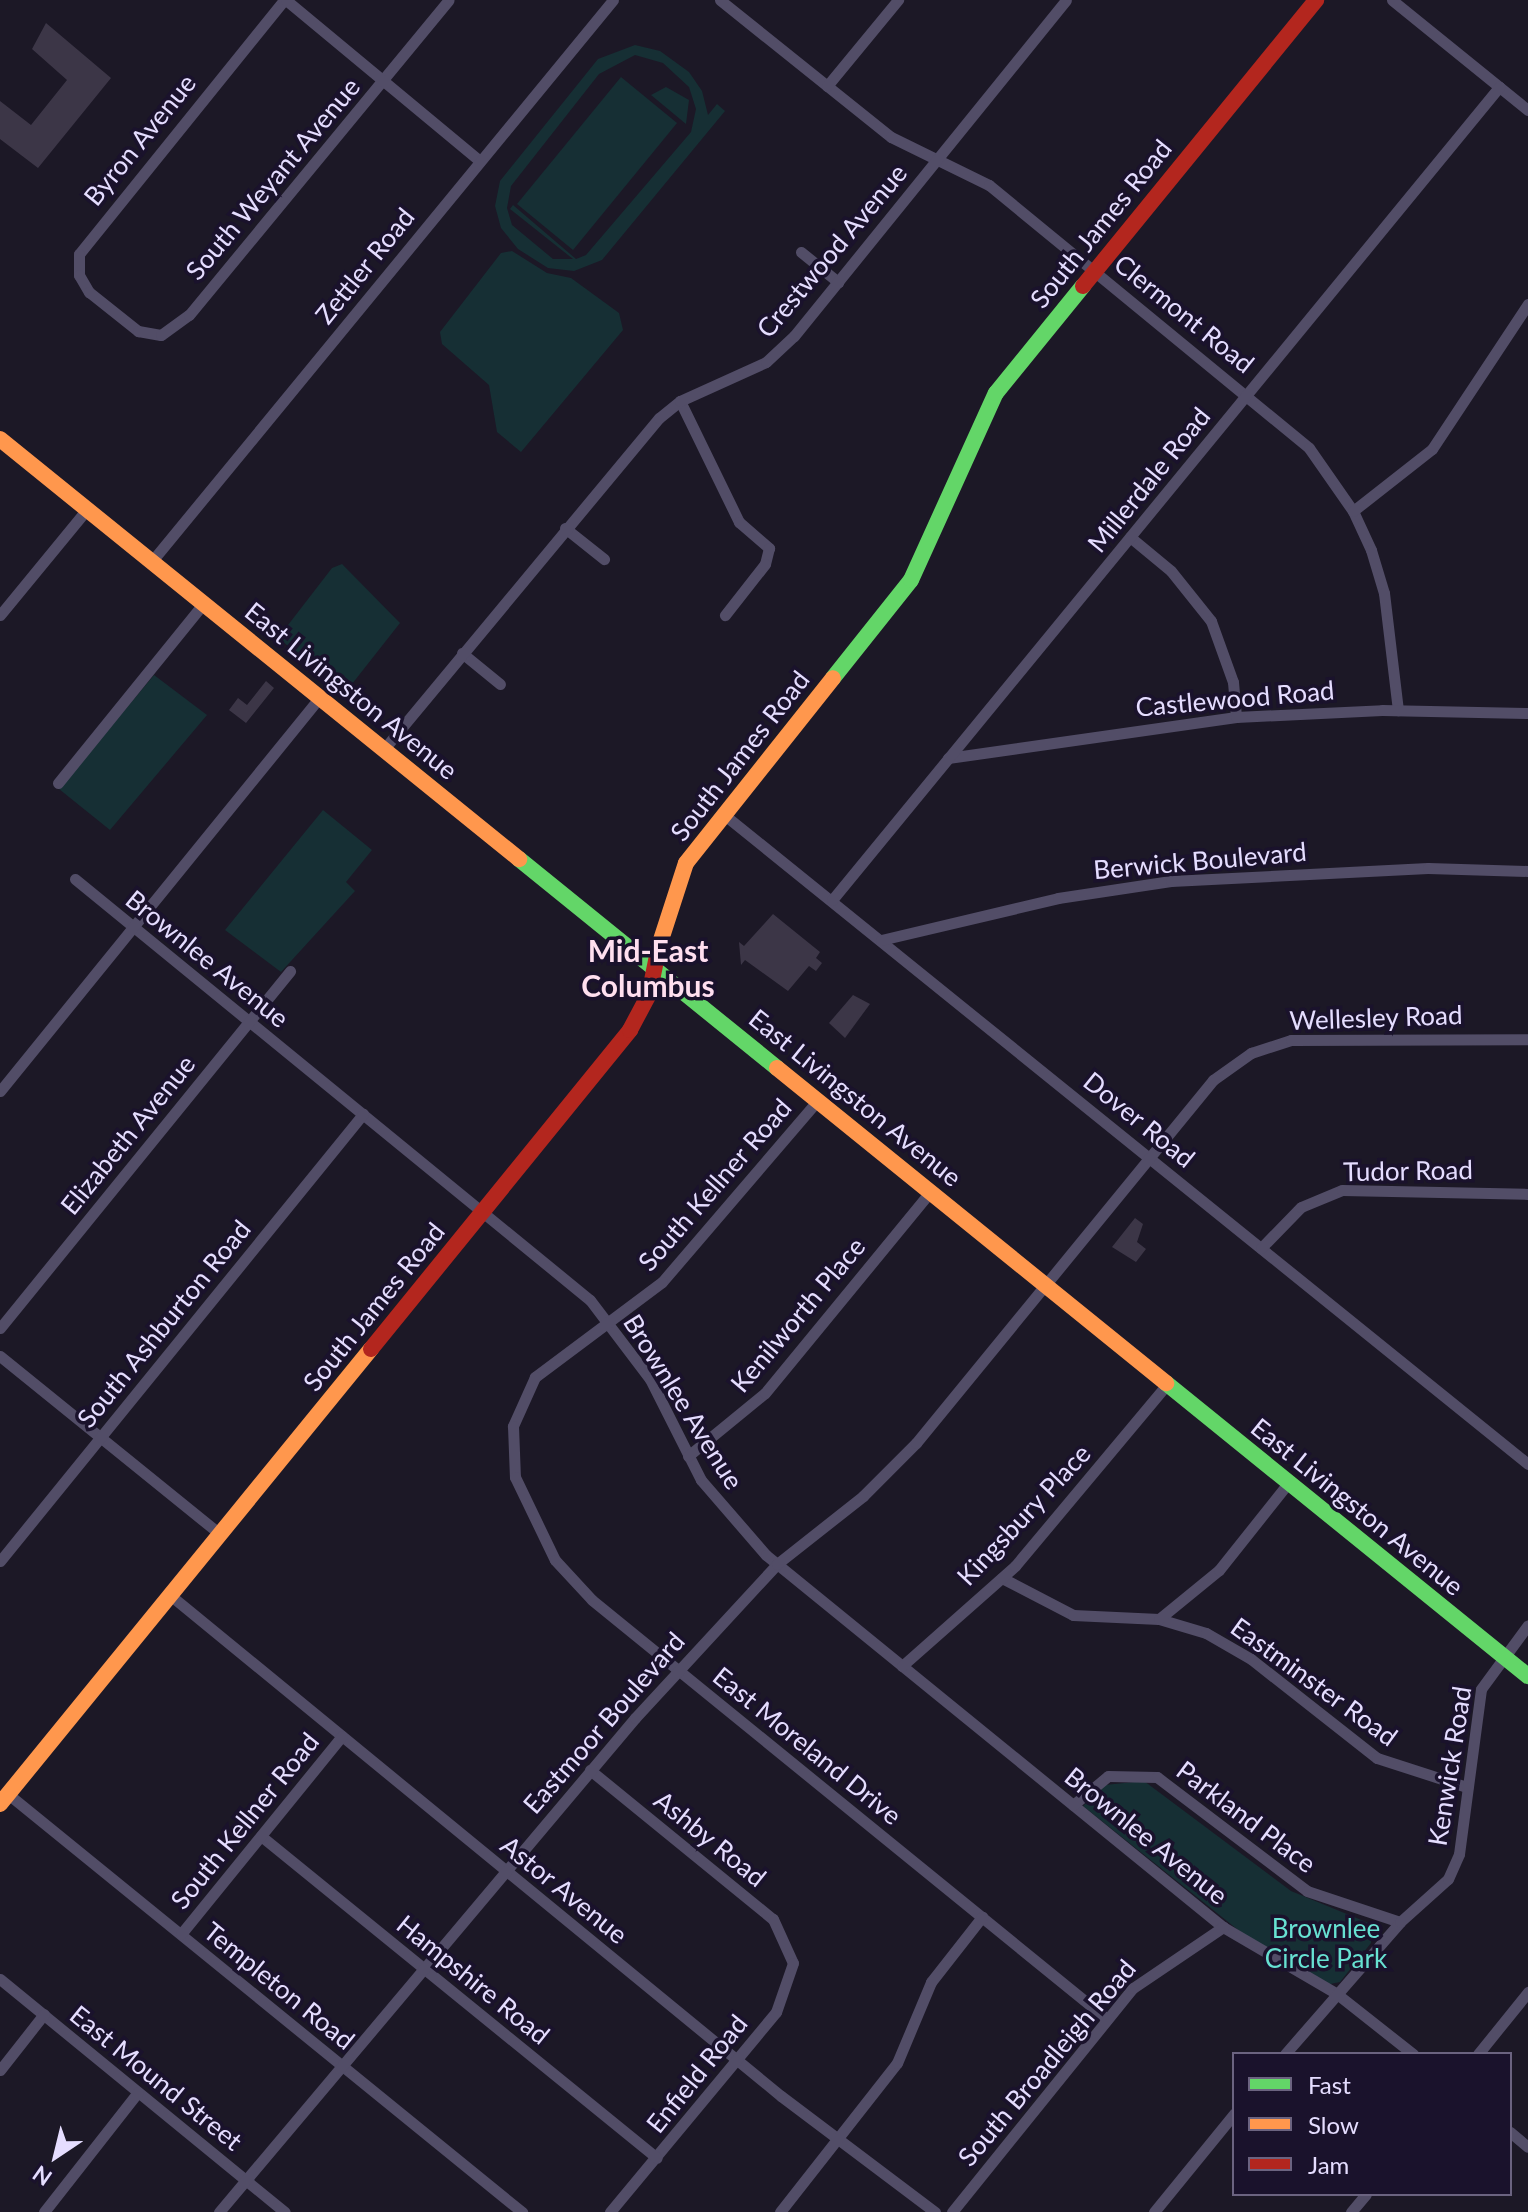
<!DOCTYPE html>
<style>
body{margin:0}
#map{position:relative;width:1528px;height:2212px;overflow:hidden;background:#1c1826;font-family:Lato,sans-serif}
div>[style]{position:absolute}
.green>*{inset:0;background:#162f34}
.building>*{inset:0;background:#3c3647}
.street>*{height:11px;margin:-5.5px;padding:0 5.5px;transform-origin:5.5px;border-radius:5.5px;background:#524d67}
.fast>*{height:16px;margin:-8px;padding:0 8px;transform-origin:8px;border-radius:8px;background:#63d668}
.slow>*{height:16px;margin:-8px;padding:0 8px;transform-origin:8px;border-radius:8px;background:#ff974d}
.jam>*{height:16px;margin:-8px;padding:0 8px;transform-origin:8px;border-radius:8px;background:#b3261e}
span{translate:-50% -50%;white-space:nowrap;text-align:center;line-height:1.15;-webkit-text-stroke:7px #1a122c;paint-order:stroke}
.street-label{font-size:26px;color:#e5ddff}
.park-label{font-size:26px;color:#67e1d2}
.quarter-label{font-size:30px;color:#ffdfef;font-weight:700}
.legend{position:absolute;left:1232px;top:2052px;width:280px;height:144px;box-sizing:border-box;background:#1a122c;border:2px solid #6b6380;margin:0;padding:10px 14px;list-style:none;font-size:24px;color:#e5ddff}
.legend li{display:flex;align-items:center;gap:16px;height:40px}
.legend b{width:40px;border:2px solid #6b6380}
.north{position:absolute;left:16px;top:2116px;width:80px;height:80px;-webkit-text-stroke:6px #1a122c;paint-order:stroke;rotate:215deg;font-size:22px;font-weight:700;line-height:32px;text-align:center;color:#e5ddff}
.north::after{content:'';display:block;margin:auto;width:28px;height:36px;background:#e5ddff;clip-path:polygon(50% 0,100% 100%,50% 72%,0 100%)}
</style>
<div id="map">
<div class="green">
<div style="clip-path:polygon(evenodd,635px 45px,660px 51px,689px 72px,702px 91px,708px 115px,717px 104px,725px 111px,602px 260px,574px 271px,548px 268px,518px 249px,501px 228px,495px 206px,500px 181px,598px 59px,635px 45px,635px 55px,663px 63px,689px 87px,696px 109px,691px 132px,586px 255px,576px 259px,513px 205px,510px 209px,573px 259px,553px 259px,512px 225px,507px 208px,511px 186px,599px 74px,635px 55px)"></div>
<div style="clip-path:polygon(621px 77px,677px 123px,573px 250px,517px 204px)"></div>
<div style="clip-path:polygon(666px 87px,689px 100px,686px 124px,651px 95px)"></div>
<div style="clip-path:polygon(512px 251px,547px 273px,571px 278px,619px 313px,623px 330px,521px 452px,497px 432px,489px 385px,442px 344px,440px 332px,501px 253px)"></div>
<div style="clip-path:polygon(342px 564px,400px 623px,352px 684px,339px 686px,278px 638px,332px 568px)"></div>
<div style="clip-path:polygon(154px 675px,207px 715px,110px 830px,59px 789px)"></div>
<div style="clip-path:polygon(323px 810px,372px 850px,346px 882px,355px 891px,281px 972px,225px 930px)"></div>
<div style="clip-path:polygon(1144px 1781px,1291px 1891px,1371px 1924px,1371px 1943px,1340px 1982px,1330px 1984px,1242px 1933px,1083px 1806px,1105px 1785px)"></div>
</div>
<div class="building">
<div style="clip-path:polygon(46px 23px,111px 78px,38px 168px,0 139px,0 101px,31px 125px,67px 80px,32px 49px)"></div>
<div style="clip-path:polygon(266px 681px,274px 688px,246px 723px,229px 710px,238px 698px,247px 705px)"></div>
<div style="clip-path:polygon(773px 914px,820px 952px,816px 958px,822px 963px,816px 971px,809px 966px,788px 991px,745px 960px,741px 965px,739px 942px,744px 946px)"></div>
<div style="clip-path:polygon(853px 995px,870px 1004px,845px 1038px,829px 1023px)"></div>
<div style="clip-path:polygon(1135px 1218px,1143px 1224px,1137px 1242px,1146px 1249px,1136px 1262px,1112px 1247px)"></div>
</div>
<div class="street">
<div style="left:284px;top:0;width:326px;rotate:128.9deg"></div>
<div style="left:79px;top:254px;width:21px;rotate:90deg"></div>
<div style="left:79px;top:275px;width:20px;rotate:60deg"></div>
<div style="left:89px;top:292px;width:63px;rotate:38.5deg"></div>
<div style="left:138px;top:331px;width:23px;rotate:10deg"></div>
<div style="left:161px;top:335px;width:34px;rotate:-36deg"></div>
<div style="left:189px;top:315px;width:408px;rotate:-50.5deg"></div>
<div style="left:286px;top:0;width:252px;rotate:39.7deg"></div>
<div style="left:720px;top:0;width:219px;rotate:38.7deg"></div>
<div style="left:891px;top:137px;width:109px;rotate:26.1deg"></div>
<div style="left:989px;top:185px;width:414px;rotate:39.4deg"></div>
<div style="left:1309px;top:448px;width:77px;rotate:55.1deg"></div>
<div style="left:1353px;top:511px;width:43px;rotate:65.2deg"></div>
<div style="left:1371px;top:550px;width:45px;rotate:73.2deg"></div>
<div style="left:1384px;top:593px;width:118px;rotate:83.2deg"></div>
<div style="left:1392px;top:0;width:175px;rotate:39deg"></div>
<div style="left:827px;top:86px;width:112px;rotate:-50.5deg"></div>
<div style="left:801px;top:252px;width:48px;rotate:39deg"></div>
<div style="left:680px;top:401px;width:135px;rotate:64deg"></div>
<div style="left:739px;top:522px;width:40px;rotate:41deg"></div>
<div style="left:769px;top:548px;width:16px;rotate:104deg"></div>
<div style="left:765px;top:564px;width:65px;rotate:128.1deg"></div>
<div style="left:1353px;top:511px;width:100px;rotate:-38.1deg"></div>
<div style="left:1432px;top:449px;width:174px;rotate:-56.5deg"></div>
<div style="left:565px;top:528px;width:50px;rotate:38.5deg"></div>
<div style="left:1130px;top:537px;width:53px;rotate:39.7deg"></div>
<div style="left:1171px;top:571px;width:64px;rotate:51.3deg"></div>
<div style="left:1211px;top:621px;width:65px;rotate:70.2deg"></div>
<div style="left:1233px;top:682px;width:35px;rotate:85deg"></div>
<div style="left:152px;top:561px;width:726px;rotate:-50.59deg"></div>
<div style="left:0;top:615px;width:137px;rotate:-50.6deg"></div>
<div style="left:462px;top:653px;width:49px;rotate:39.2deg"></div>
<div style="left:384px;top:749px;width:430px;rotate:-50.3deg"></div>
<div style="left:659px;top:418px;width:27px;rotate:-39deg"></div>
<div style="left:680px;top:401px;width:94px;rotate:-24.4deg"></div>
<div style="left:766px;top:362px;width:38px;rotate:-43deg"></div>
<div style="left:794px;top:336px;width:432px;rotate:-51deg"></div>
<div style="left:948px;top:758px;width:291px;rotate:-8.1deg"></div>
<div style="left:1236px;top:717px;width:146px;rotate:-2.7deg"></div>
<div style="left:1382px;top:710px;width:146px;rotate:1.2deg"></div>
<div style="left:58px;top:783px;width:232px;rotate:-51deg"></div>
<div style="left:722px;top:813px;width:1036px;rotate:38.93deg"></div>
<div style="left:75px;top:879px;width:665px;rotate:39.27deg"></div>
<div style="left:590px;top:1300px;width:99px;rotate:52.8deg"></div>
<div style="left:650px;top:1379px;width:113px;rotate:63.2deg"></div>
<div style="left:701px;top:1480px;width:99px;rotate:49.1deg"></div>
<div style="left:766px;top:1555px;width:589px;rotate:39.15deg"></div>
<div style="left:1223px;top:1927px;width:132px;rotate:30.4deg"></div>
<div style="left:1337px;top:1994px;width:97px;rotate:38.3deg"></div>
<div style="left:832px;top:900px;width:1052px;rotate:-50.63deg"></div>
<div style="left:881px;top:940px;width:182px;rotate:-13.3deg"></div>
<div style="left:1058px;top:898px;width:114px;rotate:-8.6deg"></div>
<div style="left:1171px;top:881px;width:257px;rotate:-2.9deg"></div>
<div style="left:1428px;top:868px;width:100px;rotate:1.7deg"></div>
<div style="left:0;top:1091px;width:508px;rotate:-50.92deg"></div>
<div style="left:818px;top:1100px;width:240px;rotate:130.6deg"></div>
<div style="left:662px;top:1282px;width:159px;rotate:143.2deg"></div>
<div style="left:535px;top:1377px;width:54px;rotate:114.2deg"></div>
<div style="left:513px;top:1426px;width:51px;rotate:87.8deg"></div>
<div style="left:515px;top:1477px;width:92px;rotate:64.3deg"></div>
<div style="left:555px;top:1560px;width:54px;rotate:47.2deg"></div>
<div style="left:592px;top:1600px;width:664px;rotate:39.13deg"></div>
<div style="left:1261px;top:1248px;width:57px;rotate:-45.7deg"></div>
<div style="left:1301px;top:1207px;width:44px;rotate:-22.5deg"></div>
<div style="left:1342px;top:1190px;width:186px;rotate:1.2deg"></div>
<div style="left:0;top:1328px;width:460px;rotate:-50.9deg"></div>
<div style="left:0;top:1356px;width:283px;rotate:39deg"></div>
<div style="left:688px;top:1456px;width:99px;rotate:-39.3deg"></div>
<div style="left:765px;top:1393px;width:261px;rotate:-50.6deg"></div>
<div style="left:0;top:1561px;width:576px;rotate:-50.92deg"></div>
<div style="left:1002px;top:1578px;width:80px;rotate:27.5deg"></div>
<div style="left:1073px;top:1615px;width:86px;rotate:2.7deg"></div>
<div style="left:1159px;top:1619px;width:49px;rotate:16.6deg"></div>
<div style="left:1206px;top:1633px;width:52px;rotate:30deg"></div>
<div style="left:1251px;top:1659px;width:160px;rotate:38.2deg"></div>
<div style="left:1377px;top:1758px;width:95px;rotate:17.9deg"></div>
<div style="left:170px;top:1595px;width:790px;rotate:39.35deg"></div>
<div style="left:781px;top:2096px;width:193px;rotate:37deg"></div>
<div style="left:1159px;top:1619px;width:77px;rotate:-39.2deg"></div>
<div style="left:1219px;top:1570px;width:112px;rotate:-51.5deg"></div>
<div style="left:902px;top:1666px;width:151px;rotate:-41.5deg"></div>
<div style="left:1015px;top:1566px;width:237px;rotate:-50.1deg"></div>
<div style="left:590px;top:1770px;width:236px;rotate:39.2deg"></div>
<div style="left:773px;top:1919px;width:48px;rotate:65.6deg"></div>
<div style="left:793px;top:1963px;width:52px;rotate:109.1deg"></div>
<div style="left:776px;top:2012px;width:260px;rotate:129.7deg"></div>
<div style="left:8px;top:1794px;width:663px;rotate:39.12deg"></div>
<div style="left:1073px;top:1805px;width:45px;rotate:-39.6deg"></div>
<div style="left:1108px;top:1776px;width:49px;rotate:1.2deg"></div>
<div style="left:1157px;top:1777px;width:188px;rotate:37.2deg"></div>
<div style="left:1307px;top:1891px;width:98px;rotate:18.4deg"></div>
<div style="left:261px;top:1836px;width:510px;rotate:39.12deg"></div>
<div style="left:181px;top:1934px;width:255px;rotate:-50.9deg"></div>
<div style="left:0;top:1979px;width:368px;rotate:39.3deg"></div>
<div style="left:1285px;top:2054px;width:175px;rotate:-48.9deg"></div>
<div style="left:1400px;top:1922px;width:64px;rotate:-41.9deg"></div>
<div style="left:1448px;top:1879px;width:27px;rotate:-66deg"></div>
<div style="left:1459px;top:1854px;width:166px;rotate:-82.4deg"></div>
<div style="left:1481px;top:1689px;width:79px;rotate:-53.7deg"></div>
<div style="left:1478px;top:2054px;width:80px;rotate:-51.1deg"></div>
<div style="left:0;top:2070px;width:71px;rotate:-51.8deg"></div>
<div style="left:1510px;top:2132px;width:23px;rotate:40deg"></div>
<div style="left:44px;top:2212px;width:152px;rotate:-51.9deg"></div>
<div style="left:219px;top:2212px;width:646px;rotate:-49.9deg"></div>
<div style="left:635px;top:1718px;width:209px;rotate:-47.3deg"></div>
<div style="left:777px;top:1564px;width:110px;rotate:-38.3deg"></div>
<div style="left:863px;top:1496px;width:75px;rotate:-45deg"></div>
<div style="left:916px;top:1443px;width:469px;rotate:-50.7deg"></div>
<div style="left:1213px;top:1080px;width:47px;rotate:-35.4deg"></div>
<div style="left:1251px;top:1053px;width:42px;rotate:-18deg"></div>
<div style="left:1291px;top:1040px;width:237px;rotate:-0.2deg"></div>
<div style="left:780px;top:2212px;width:189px;rotate:-51.9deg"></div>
<div style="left:897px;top:2063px;width:88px;rotate:-67.2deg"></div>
<div style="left:931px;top:1982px;width:83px;rotate:-51.9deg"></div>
<div style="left:952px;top:2212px;width:288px;rotate:-51.1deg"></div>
<div style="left:1133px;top:1988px;width:109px;rotate:-34.1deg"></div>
<div style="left:1154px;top:2212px;width:127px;rotate:-50.8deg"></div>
<div style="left:1351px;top:2212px;width:23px;rotate:-50deg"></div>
</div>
<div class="fast">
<div style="left:833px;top:678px;width:125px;rotate:-51.5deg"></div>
<div style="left:911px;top:580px;width:205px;rotate:-65.6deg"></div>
<div style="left:996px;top:393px;width:138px;rotate:-50.9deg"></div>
<div style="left:519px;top:859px;width:332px;rotate:39deg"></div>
<div style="left:1166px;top:1383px;width:466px;rotate:39deg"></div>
</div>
<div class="slow">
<div style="left:0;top:439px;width:668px;rotate:38.98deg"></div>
<div style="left:659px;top:946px;width:87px;rotate:-72deg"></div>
<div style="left:686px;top:863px;width:236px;rotate:-51.5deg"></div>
<div style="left:777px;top:1068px;width:501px;rotate:39deg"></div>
<div style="left:0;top:1804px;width:587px;rotate:-50.81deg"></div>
</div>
<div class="jam">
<div style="left:1083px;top:286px;width:369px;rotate:-50.8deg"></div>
<div style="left:371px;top:1349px;width:411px;rotate:-50.9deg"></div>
<div style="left:630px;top:1030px;width:40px;rotate:-62deg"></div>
<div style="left:649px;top:995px;width:50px;rotate:-78.5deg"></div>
</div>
<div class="street-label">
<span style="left:140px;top:140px;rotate:-51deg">Byron Avenue</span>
<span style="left:273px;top:179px;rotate:-50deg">South Weyant Avenue</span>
<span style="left:1101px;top:224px;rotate:-51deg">South James Road</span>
<span style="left:832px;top:251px;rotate:-50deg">Crestwood Avenue</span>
<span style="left:365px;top:266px;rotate:-51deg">Zettler Road</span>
<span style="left:1184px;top:314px;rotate:39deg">Clermont Road</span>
<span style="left:1149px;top:480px;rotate:-51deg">Millerdale Road</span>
<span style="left:351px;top:691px;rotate:39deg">East Livingston Avenue</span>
<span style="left:1235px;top:699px;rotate:-5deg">Castlewood Road</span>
<span style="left:740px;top:756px;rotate:-52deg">South James Road</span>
<span style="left:1200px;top:861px;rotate:-5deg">Berwick Boulevard</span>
<span style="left:207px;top:959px;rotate:39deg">Brownlee Avenue</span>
<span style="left:1376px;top:1018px;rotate:-2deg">Wellesley Road</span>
<span style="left:855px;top:1098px;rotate:39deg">East Livingston Avenue</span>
<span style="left:1139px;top:1120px;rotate:39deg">Dover Road</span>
<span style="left:128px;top:1135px;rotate:-51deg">Elizabeth Avenue</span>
<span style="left:1408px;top:1171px;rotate:-1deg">Tudor Road</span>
<span style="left:715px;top:1185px;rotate:-49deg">South Kellner Road</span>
<span style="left:374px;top:1307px;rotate:-51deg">South James Road</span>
<span style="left:798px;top:1315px;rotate:-50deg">Kenilworth Place</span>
<span style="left:164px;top:1324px;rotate:-51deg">South Ashburton Road</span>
<span style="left:683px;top:1402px;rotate:58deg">Brownlee Avenue</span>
<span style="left:1357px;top:1507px;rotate:39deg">East Livingston Avenue</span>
<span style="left:1024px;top:1515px;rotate:-47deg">Kingsbury Place</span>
<span style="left:1314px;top:1682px;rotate:36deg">Eastminster Road</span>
<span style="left:604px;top:1723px;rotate:-49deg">Eastmoor Boulevard</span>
<span style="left:807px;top:1746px;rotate:39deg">East Moreland Drive</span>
<span style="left:1450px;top:1766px;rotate:-81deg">Kenwick Road</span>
<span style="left:1246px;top:1817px;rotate:37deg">Parkland Place</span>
<span style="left:245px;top:1821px;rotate:-51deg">South Kellner Road</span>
<span style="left:1146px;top:1836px;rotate:39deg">Brownlee Avenue</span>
<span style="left:710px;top:1839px;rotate:39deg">Ashby Road</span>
<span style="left:564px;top:1890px;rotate:39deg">Astor Avenue</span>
<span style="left:473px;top:1980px;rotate:39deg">Hampshire Road</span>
<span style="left:279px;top:1986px;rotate:39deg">Templeton Road</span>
<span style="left:1047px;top:2063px;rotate:-50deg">South Broadleigh Road</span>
<span style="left:697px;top:2074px;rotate:-51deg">Enfield Road</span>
<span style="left:156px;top:2078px;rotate:39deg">East Mound Street</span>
</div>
<div class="park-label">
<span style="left:1326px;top:1944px">Brownlee<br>Circle Park</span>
</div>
<div class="quarter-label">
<span style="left:648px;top:967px">Mid-East<br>Columbus</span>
</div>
<ul class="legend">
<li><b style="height:10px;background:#63d668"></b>Fast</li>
<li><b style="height:10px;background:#ff974d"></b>Slow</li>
<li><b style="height:10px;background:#b3261e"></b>Jam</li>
</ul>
<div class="north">N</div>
</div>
